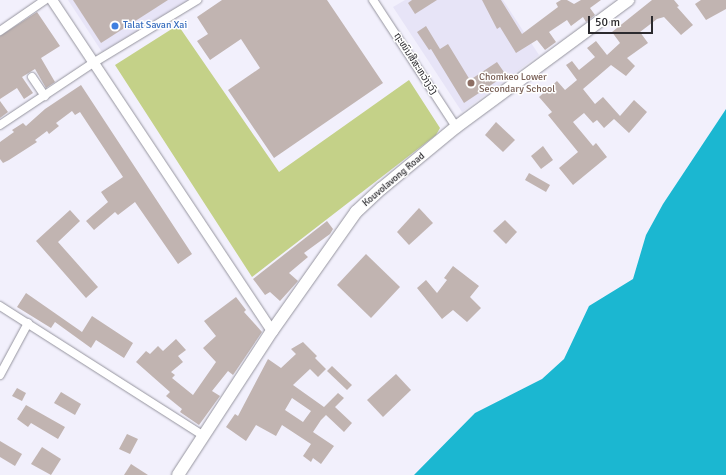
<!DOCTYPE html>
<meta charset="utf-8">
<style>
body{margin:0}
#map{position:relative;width:726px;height:475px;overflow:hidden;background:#f2f0fc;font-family:Signika,"Noto Sans Lao",sans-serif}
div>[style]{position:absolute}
.built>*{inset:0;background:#e7e4f7}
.green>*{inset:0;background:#c4d188}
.water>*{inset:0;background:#1bb7d1}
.building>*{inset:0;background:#c1b4b1}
.roads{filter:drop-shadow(0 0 1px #95949e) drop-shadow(0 0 1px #95949e)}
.minor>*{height:8px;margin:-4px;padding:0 4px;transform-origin:4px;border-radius:4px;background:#fff}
.tertiary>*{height:10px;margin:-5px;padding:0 5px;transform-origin:5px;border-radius:5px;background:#fff}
.primary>*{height:12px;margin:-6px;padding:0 6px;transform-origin:6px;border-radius:6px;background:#fff}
.dots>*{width:11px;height:11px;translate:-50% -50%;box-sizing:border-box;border:2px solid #fff;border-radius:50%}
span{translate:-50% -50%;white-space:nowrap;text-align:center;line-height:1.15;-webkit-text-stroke:3px #fff;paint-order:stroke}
.shop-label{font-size:10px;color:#366cbe}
.left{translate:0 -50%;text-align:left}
.street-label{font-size:10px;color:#2b2a2e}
.education-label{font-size:10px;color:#785e54}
.scale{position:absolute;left:588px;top:16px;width:65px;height:18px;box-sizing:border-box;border:2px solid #2b2a2e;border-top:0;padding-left:5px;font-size:12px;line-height:14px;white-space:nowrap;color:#2b2a2e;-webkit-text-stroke:3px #fff;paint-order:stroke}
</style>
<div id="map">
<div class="built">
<div style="clip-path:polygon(68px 0,189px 0,102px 52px)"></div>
<div style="clip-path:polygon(405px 0,503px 0,539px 55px,462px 112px,393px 7px)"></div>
</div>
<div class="green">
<div style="clip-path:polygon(178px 25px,279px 172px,409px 80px,440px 128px,436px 135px,252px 277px,115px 65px)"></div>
</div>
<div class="water">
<div style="clip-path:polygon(726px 109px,726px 475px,414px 475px,475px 413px,542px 379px,564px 359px,589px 306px,633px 279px,646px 235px,663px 204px)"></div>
</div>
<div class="building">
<div style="clip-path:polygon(73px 0,168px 0,101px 43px)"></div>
<div style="clip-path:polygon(222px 0,327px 0,383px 83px,274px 158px,228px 90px,260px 68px,241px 39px,210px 60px,197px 41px,208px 34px,197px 17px)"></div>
<div style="clip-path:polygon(412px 0,437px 0,415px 14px,408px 3px)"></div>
<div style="clip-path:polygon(482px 0,501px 0,522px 34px,558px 7px,556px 3px,561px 0,567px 0,574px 4px,581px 0,601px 0,590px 8px,595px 15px,586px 22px,583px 17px,571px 26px,567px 20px,549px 32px,556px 42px,545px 50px,537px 40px,516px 53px,500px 27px,497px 29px)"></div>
<div style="clip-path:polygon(652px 0,674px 0,679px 6px,677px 7px,693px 25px,681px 35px,664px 17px,657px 19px,640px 32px,648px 43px,627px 58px,635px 66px,626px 76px,611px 65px,583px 89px,595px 104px,603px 97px,620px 116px,634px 100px,647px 112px,629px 133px,614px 119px,604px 128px,597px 120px,593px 123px,584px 113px,573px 122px,593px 146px,596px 143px,607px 157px,573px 185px,559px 168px,578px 152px,548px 115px,552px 112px,539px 97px,557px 81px,565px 90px,577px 80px,566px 65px,572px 61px,579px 70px,595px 57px,587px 48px,596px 41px,607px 55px,620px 43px,612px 32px)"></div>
<div style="clip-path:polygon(701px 0,726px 0,726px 9px,706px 20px,695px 4px)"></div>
<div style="clip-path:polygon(37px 12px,60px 46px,41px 58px,55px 82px,46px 88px,35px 69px,22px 77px,33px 93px,24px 99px,17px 88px,0 99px,0 36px)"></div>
<div style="clip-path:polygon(426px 26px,440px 49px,448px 44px,470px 80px,497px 62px,506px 75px,464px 103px,431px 49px,429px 50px,417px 32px)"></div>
<div style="clip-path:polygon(81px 85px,192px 254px,178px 264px,135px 202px,118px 215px,115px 212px,94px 230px,86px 221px,108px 202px,101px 192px,123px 177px,80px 112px,75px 115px,72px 111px,56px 123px,59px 126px,49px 134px,47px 131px,35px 140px,37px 142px,9px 160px,3px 163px,0 159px,0 142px,14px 132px,12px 130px,23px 123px,26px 126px,45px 109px)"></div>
<div style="clip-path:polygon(0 101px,8px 112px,0 118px)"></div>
<div style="clip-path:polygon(496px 122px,515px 140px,503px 152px,485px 135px)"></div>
<div style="clip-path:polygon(543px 146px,553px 160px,541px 169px,531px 156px)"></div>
<div style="clip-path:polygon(529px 173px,550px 185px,546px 192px,525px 180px)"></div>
<div style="clip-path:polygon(419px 208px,433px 223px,409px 245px,397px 232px)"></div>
<div style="clip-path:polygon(70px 210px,80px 221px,58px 242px,98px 287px,86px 298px,36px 241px)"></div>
<div style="clip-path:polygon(505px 220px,517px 232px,506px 244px,493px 231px)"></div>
<div style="clip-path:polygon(327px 221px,333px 229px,330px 234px,304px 253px,308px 257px,289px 273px,298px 281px,280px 301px,270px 292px,265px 295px,253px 279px)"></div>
<div style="clip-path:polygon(366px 254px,400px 287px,371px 318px,337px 285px)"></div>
<div style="clip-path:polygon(453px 266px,479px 286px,470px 297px,481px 308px,467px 322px,453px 310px,442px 319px,417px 288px,426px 280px,437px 293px,447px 280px,444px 278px)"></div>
<div style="clip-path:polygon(26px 293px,82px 332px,92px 316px,133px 343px,124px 358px,96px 340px,91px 348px,55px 322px,51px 328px,17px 307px)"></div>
<div style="clip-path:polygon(236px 297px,246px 310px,244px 312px,262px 332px,233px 375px,228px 371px,212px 391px,220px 396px,199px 425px,180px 412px,182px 409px,166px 396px,170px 392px,136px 362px,146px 351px,150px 354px,158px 346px,163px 351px,176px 339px,186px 350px,178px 356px,183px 362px,171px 372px,175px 375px,172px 378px,193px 395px,216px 362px,203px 348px,216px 336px,204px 321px)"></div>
<div style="clip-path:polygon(evenodd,303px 342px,317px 356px,315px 358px,326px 369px,318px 377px,310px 369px,293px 385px,324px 407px,338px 393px,344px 398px,335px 407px,352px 423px,344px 432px,326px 415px,321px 420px,313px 432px,334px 446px,321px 464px,313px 458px,311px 462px,303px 456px,311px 444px,282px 425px,276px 436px,256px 425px,246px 441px,226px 427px,235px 414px,238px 416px,268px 359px,281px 368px,296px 354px,291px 349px,303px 342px,292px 398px,311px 411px,303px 422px,285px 410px,292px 398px)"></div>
<div style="clip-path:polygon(332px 366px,352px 385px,347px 390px,327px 371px)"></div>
<div style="clip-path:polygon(396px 374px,411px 390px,383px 417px,367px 400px)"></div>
<div style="clip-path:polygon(17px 388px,26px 393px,22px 401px,12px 396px)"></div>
<div style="clip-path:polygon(61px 392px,81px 404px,75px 415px,54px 403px)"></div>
<div style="clip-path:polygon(26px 405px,65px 427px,58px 439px,31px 423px,28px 427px,17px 419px)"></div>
<div style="clip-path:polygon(127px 434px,138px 439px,130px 454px,119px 449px)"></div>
<div style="clip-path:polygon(0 441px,22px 454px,15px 466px,0 457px)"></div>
<div style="clip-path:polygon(42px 447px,61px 459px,51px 475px,31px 464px)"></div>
<div style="clip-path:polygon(131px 464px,148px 475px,124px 475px)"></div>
</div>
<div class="roads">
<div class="minor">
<div style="left:373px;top:0;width:152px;rotate:56.8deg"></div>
<div style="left:0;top:31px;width:55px;rotate:-34.6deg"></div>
<div style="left:32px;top:77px;width:23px;rotate:56deg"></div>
<div style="left:0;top:125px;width:112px;rotate:-33.7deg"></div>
<div style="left:93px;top:63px;width:122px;rotate:-31.2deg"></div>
<div style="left:0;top:306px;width:242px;rotate:32.5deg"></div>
<div style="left:0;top:375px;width:59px;rotate:-61.7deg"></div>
</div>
<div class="tertiary">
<div style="left:52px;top:0;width:397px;rotate:56.4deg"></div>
</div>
<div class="primary">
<div style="left:178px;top:475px;width:172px;rotate:-56.9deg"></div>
<div style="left:272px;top:331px;width:146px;rotate:-54.8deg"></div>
<div style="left:356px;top:212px;width:35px;rotate:-43deg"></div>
<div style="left:382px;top:188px;width:96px;rotate:-39.5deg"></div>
<div style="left:456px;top:127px;width:214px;rotate:-36.4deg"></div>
</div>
</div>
<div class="dots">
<div style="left:115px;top:26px;background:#3f7fe0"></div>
<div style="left:471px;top:83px;background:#8d6e63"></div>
</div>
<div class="shop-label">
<span class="left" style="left:123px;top:26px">Talat Savan Xai</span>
</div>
<div class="street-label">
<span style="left:415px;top:64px;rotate:57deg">ຖະໜົນສີສະຫວ່າງວົງ</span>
<span style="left:394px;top:180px;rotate:-40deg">Kouvolavong Road</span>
</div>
<div class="education-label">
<span class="left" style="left:479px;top:83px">Chomkeo Lower<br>Secondary School</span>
</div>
<div class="scale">50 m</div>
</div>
